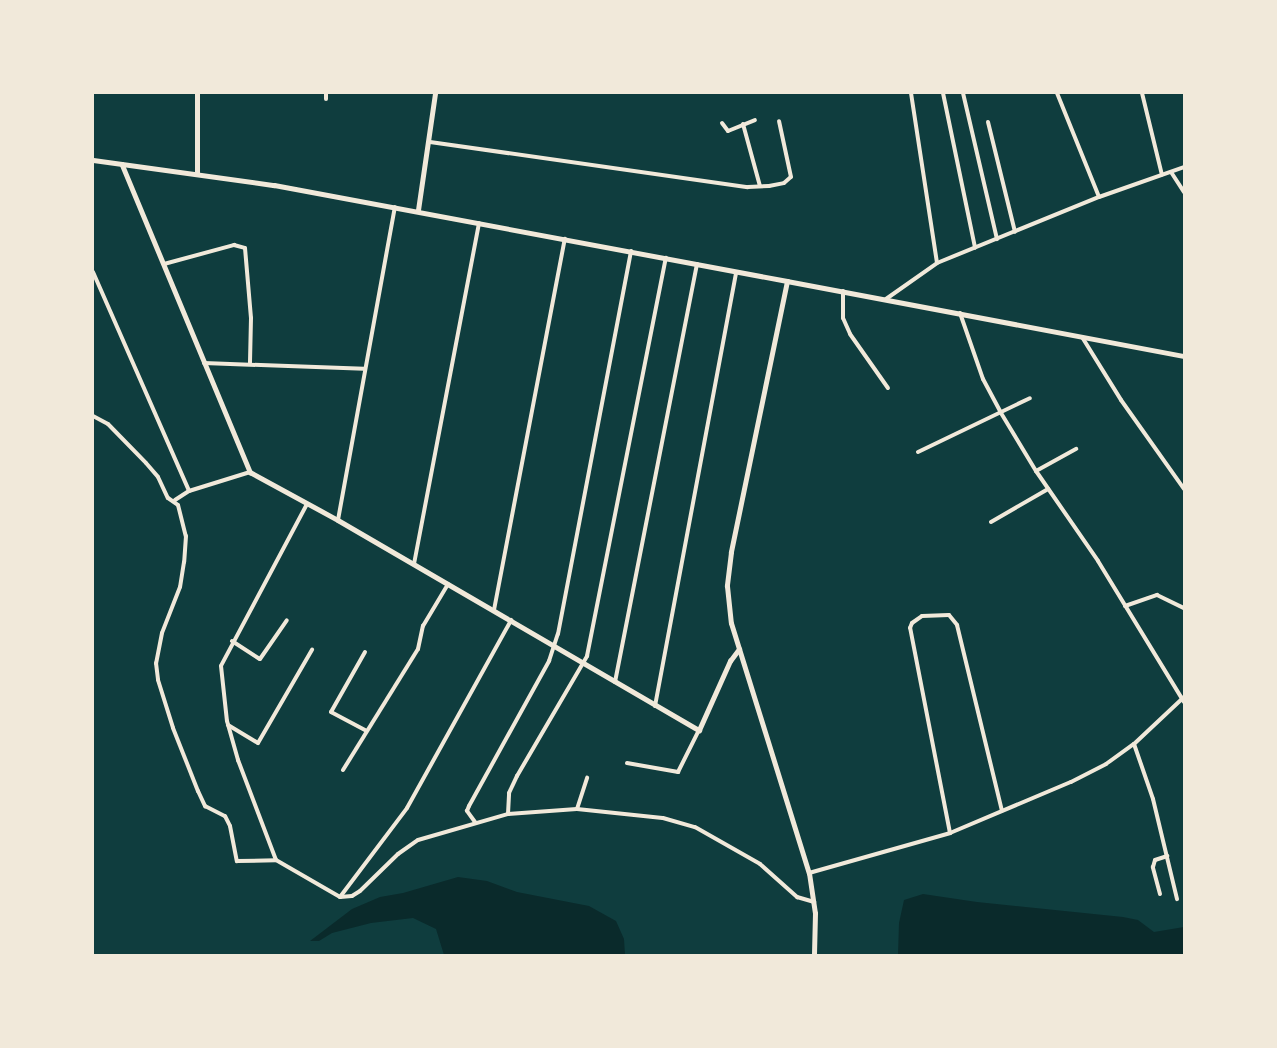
<!DOCTYPE html>
<style>
body{margin:0}
#map{position:relative;width:1277px;height:1048px;overflow:hidden;background:#0f3d3e;font-family:"Roboto Condensed",sans-serif}
div>[style]{position:absolute}
.water>*{inset:0;background:#0a2a2b}
.minor>*{height:4px;margin:-2px;padding:0 2px;transform-origin:2px;border-radius:2px;background:#f1e9da}
.tertiary>*{height:4.5px;margin:-2.25px;padding:0 2.25px;transform-origin:2.25px;border-radius:2.25px;background:#f1e9da}
.secondary>*{height:4.5px;margin:-2.25px;padding:0 2.25px;transform-origin:2.25px;border-radius:2.25px;background:#f1e9da}
.primary>*{height:5px;margin:-2.5px;padding:0 2.5px;transform-origin:2.5px;border-radius:2.5px;background:#f1e9da}
span{translate:-50% -50%;white-space:nowrap;text-align:center;line-height:1.15;-webkit-text-stroke:4.5px #f1e9da;paint-order:stroke}
.frame{position:absolute;inset:0;border:94px solid #f1e9da;pointer-events:none}
</style>
<div id="map">
<div class="water">
<div style="clip-path:polygon(458px 877px,487px 881px,517px 892px,589px 906px,616px 921px,624px 939px,625px 955px,444px 955px,436px 929px,413px 918px,371px 923px,332px 933px,319px 941px,310px 941px,352px 909px,380px 897px,403px 893px)"></div>
<div style="clip-path:polygon(923px 894px,977px 902px,1123px 917px,1138px 920px,1154px 932px,1184px 927px,1184px 955px,898px 955px,899px 923px,904px 900px)"></div>
</div>
<div class="minor">
<div style="left:911px;top:93px;width:172px;rotate:81.3deg"></div>
<div style="left:943px;top:93px;width:158px;rotate:78.3deg"></div>
<div style="left:963px;top:93px;width:150px;rotate:76.9deg"></div>
<div style="left:1057px;top:93px;width:112px;rotate:68deg"></div>
<div style="left:1142px;top:93px;width:84px;rotate:76.3deg"></div>
<div style="left:326px;top:99px;width:6px;rotate:-90deg"></div>
<div style="left:988px;top:122px;width:113px;rotate:76.2deg"></div>
<div style="left:722px;top:123px;width:10px;rotate:53deg"></div>
<div style="left:728px;top:131px;width:29px;rotate:-22deg"></div>
<div style="left:743px;top:124px;width:64px;rotate:74.7deg"></div>
<div style="left:430px;top:142px;width:321px;rotate:8.1deg"></div>
<div style="left:748px;top:187px;width:21px;rotate:-3deg"></div>
<div style="left:769px;top:186px;width:15px;rotate:-11deg"></div>
<div style="left:784px;top:183px;width:9px;rotate:-41deg"></div>
<div style="left:791px;top:177px;width:57px;rotate:-102.1deg"></div>
<div style="left:1171px;top:172px;width:24px;rotate:57deg"></div>
<div style="left:164px;top:264px;width:73px;rotate:-15.2deg"></div>
<div style="left:234px;top:245px;width:11px;rotate:15deg"></div>
<div style="left:245px;top:248px;width:70px;rotate:85.1deg"></div>
<div style="left:251px;top:318px;width:45px;rotate:91.3deg"></div>
<div style="left:93px;top:272px;width:239px;rotate:66.3deg"></div>
<div style="left:843px;top:291px;width:27px;rotate:90deg"></div>
<div style="left:843px;top:318px;width:17px;rotate:66deg"></div>
<div style="left:850px;top:334px;width:66px;rotate:54.9deg"></div>
<div style="left:886px;top:299px;width:62px;rotate:-35.2deg"></div>
<div style="left:937px;top:263px;width:175px;rotate:-22.2deg"></div>
<div style="left:1099px;top:197px;width:90px;rotate:-19.4deg"></div>
<div style="left:960px;top:313px;width:70px;rotate:70.8deg"></div>
<div style="left:983px;top:379px;width:38px;rotate:62deg"></div>
<div style="left:1001px;top:413px;width:68px;rotate:58.9deg"></div>
<div style="left:1036px;top:471px;width:109px;rotate:55.4deg"></div>
<div style="left:1098px;top:561px;width:165px;rotate:58.6deg"></div>
<div style="left:1082px;top:337px;width:74px;rotate:58.2deg"></div>
<div style="left:1121px;top:400px;width:109px;rotate:54.7deg"></div>
<div style="left:204px;top:363px;width:160px;rotate:2.1deg"></div>
<div style="left:93px;top:416px;width:17px;rotate:28deg"></div>
<div style="left:108px;top:424px;width:54px;rotate:45.7deg"></div>
<div style="left:146px;top:463px;width:18px;rotate:49deg"></div>
<div style="left:158px;top:477px;width:23px;rotate:65deg"></div>
<div style="left:168px;top:498px;width:12px;rotate:35deg"></div>
<div style="left:178px;top:505px;width:32px;rotate:76deg"></div>
<div style="left:186px;top:536px;width:26px;rotate:94deg"></div>
<div style="left:184px;top:562px;width:25px;rotate:99deg"></div>
<div style="left:180px;top:587px;width:49px;rotate:111.4deg"></div>
<div style="left:162px;top:633px;width:31px;rotate:101deg"></div>
<div style="left:156px;top:663px;width:17px;rotate:83deg"></div>
<div style="left:158px;top:680px;width:50px;rotate:72.6deg"></div>
<div style="left:173px;top:728px;width:68px;rotate:68.4deg"></div>
<div style="left:198px;top:791px;width:17px;rotate:65deg"></div>
<div style="left:205px;top:806px;width:22px;rotate:27deg"></div>
<div style="left:225px;top:816px;width:11px;rotate:63deg"></div>
<div style="left:230px;top:826px;width:36px;rotate:79deg"></div>
<div style="left:237px;top:861px;width:39px;rotate:-1deg"></div>
<div style="left:918px;top:452px;width:124px;rotate:-25.7deg"></div>
<div style="left:1036px;top:471px;width:46px;rotate:-28.8deg"></div>
<div style="left:175px;top:500px;width:17px;rotate:-33deg"></div>
<div style="left:189px;top:491px;width:64px;rotate:-17.3deg"></div>
<div style="left:307px;top:504px;width:183px;rotate:118deg"></div>
<div style="left:221px;top:666px;width:55px;rotate:83.8deg"></div>
<div style="left:227px;top:721px;width:41px;rotate:74.2deg"></div>
<div style="left:238px;top:760px;width:107px;rotate:69.2deg"></div>
<div style="left:276px;top:860px;width:74px;rotate:30deg"></div>
<div style="left:338px;top:520px;width:318px;rotate:-79.7deg"></div>
<div style="left:991px;top:522px;width:66px;rotate:-30.1deg"></div>
<div style="left:414px;top:564px;width:347px;rotate:-79.2deg"></div>
<div style="left:1125px;top:606px;width:34px;rotate:-19deg"></div>
<div style="left:1157px;top:595px;width:30px;rotate:26deg"></div>
<div style="left:494px;top:610px;width:378px;rotate:-79.2deg"></div>
<div style="left:232px;top:641px;width:33px;rotate:33deg"></div>
<div style="left:260px;top:659px;width:47px;rotate:-55.3deg"></div>
<div style="left:365px;top:652px;width:69px;rotate:119.5deg"></div>
<div style="left:331px;top:712px;width:40px;rotate:28deg"></div>
<div style="left:615px;top:682px;width:426px;rotate:-78.9deg"></div>
<div style="left:655px;top:706px;width:441px;rotate:-79.4deg"></div>
<div style="left:228px;top:725px;width:35px;rotate:31deg"></div>
<div style="left:258px;top:743px;width:108px;rotate:-59.9deg"></div>
<div style="left:1134px;top:744px;width:58px;rotate:70.9deg"></div>
<div style="left:1153px;top:799px;width:103px;rotate:76.5deg"></div>
<div style="left:627px;top:763px;width:52px;rotate:10deg"></div>
<div style="left:678px;top:772px;width:47px;rotate:-63.4deg"></div>
<div style="left:343px;top:770px;width:142px;rotate:-58.2deg"></div>
<div style="left:418px;top:649px;width:24px;rotate:-78deg"></div>
<div style="left:423px;top:626px;width:49px;rotate:-59.2deg"></div>
<div style="left:577px;top:809px;width:33px;rotate:-72deg"></div>
<div style="left:508px;top:814px;width:21px;rotate:-87deg"></div>
<div style="left:509px;top:793px;width:19px;rotate:-65deg"></div>
<div style="left:517px;top:776px;width:139px;rotate:-59.7deg"></div>
<div style="left:587px;top:656px;width:406px;rotate:-78.8deg"></div>
<div style="left:475px;top:822px;width:14px;rotate:-126deg"></div>
<div style="left:467px;top:811px;width:5px;rotate:-68deg"></div>
<div style="left:469px;top:806px;width:166px;rotate:-61.1deg"></div>
<div style="left:549px;top:661px;width:28px;rotate:-72deg"></div>
<div style="left:558px;top:634px;width:390px;rotate:-79.2deg"></div>
<div style="left:950px;top:833px;width:209px;rotate:-101deg"></div>
<div style="left:910px;top:628px;width:5px;rotate:-68deg"></div>
<div style="left:912px;top:623px;width:12px;rotate:-35deg"></div>
<div style="left:922px;top:616px;width:27px;rotate:-2deg"></div>
<div style="left:949px;top:615px;width:13px;rotate:51deg"></div>
<div style="left:957px;top:625px;width:191px;rotate:76.4deg"></div>
<div style="left:809px;top:873px;width:147px;rotate:-15.8deg"></div>
<div style="left:950px;top:833px;width:131px;rotate:-22.9deg"></div>
<div style="left:1071px;top:782px;width:39px;rotate:-27deg"></div>
<div style="left:1106px;top:764px;width:34px;rotate:-36deg"></div>
<div style="left:1134px;top:744px;width:69px;rotate:-43.2deg"></div>
<div style="left:1160px;top:894px;width:28px;rotate:-105deg"></div>
<div style="left:1153px;top:867px;width:7px;rotate:-74deg"></div>
<div style="left:1155px;top:860px;width:13px;rotate:-18deg"></div>
<div style="left:340px;top:897px;width:12px;rotate:-5deg"></div>
<div style="left:352px;top:896px;width:9px;rotate:-32deg"></div>
<div style="left:360px;top:891px;width:53px;rotate:-44.2deg"></div>
<div style="left:398px;top:854px;width:24px;rotate:-35deg"></div>
<div style="left:418px;top:840px;width:94px;rotate:-16.1deg"></div>
<div style="left:508px;top:814px;width:69px;rotate:-4.1deg"></div>
<div style="left:577px;top:809px;width:86px;rotate:6deg"></div>
<div style="left:663px;top:818px;width:33px;rotate:16deg"></div>
<div style="left:695px;top:827px;width:75px;rotate:29.6deg"></div>
<div style="left:760px;top:864px;width:50px;rotate:41.7deg"></div>
<div style="left:797px;top:897px;width:18px;rotate:16deg"></div>
<div style="left:340px;top:897px;width:111px;rotate:-53deg"></div>
<div style="left:407px;top:808px;width:215px;rotate:-61deg"></div>
</div>
<div class="tertiary">
<div style="left:122px;top:164px;width:334px;rotate:67.4deg"></div>
<div style="left:250px;top:472px;width:100px;rotate:28.6deg"></div>
<div style="left:338px;top:520px;width:418px;rotate:30.2deg"></div>
<div style="left:699px;top:730px;width:76px;rotate:-65.8deg"></div>
<div style="left:730px;top:661px;width:15px;rotate:-53deg"></div>
<div style="left:197px;top:174px;width:81px;rotate:-90deg"></div>
<div style="left:418px;top:210px;width:118px;rotate:-81.7deg"></div>
</div>
<div class="secondary">
<div style="left:787px;top:281px;width:404px;rotate:10.7deg"></div>
</div>
<div class="primary">
<div style="left:93px;top:160px;width:183px;rotate:7.9deg"></div>
<div style="left:274px;top:185px;width:522px;rotate:10.6deg"></div>
<div style="left:787px;top:281px;width:277px;rotate:101.7deg"></div>
<div style="left:731px;top:552px;width:34px;rotate:97deg"></div>
<div style="left:727px;top:586px;width:37px;rotate:84deg"></div>
<div style="left:731px;top:623px;width:262px;rotate:72.7deg"></div>
<div style="left:809px;top:873px;width:40px;rotate:81.5deg"></div>
<div style="left:815px;top:913px;width:42px;rotate:91.4deg"></div>
</div>
<div class="frame"></div>
</div>
